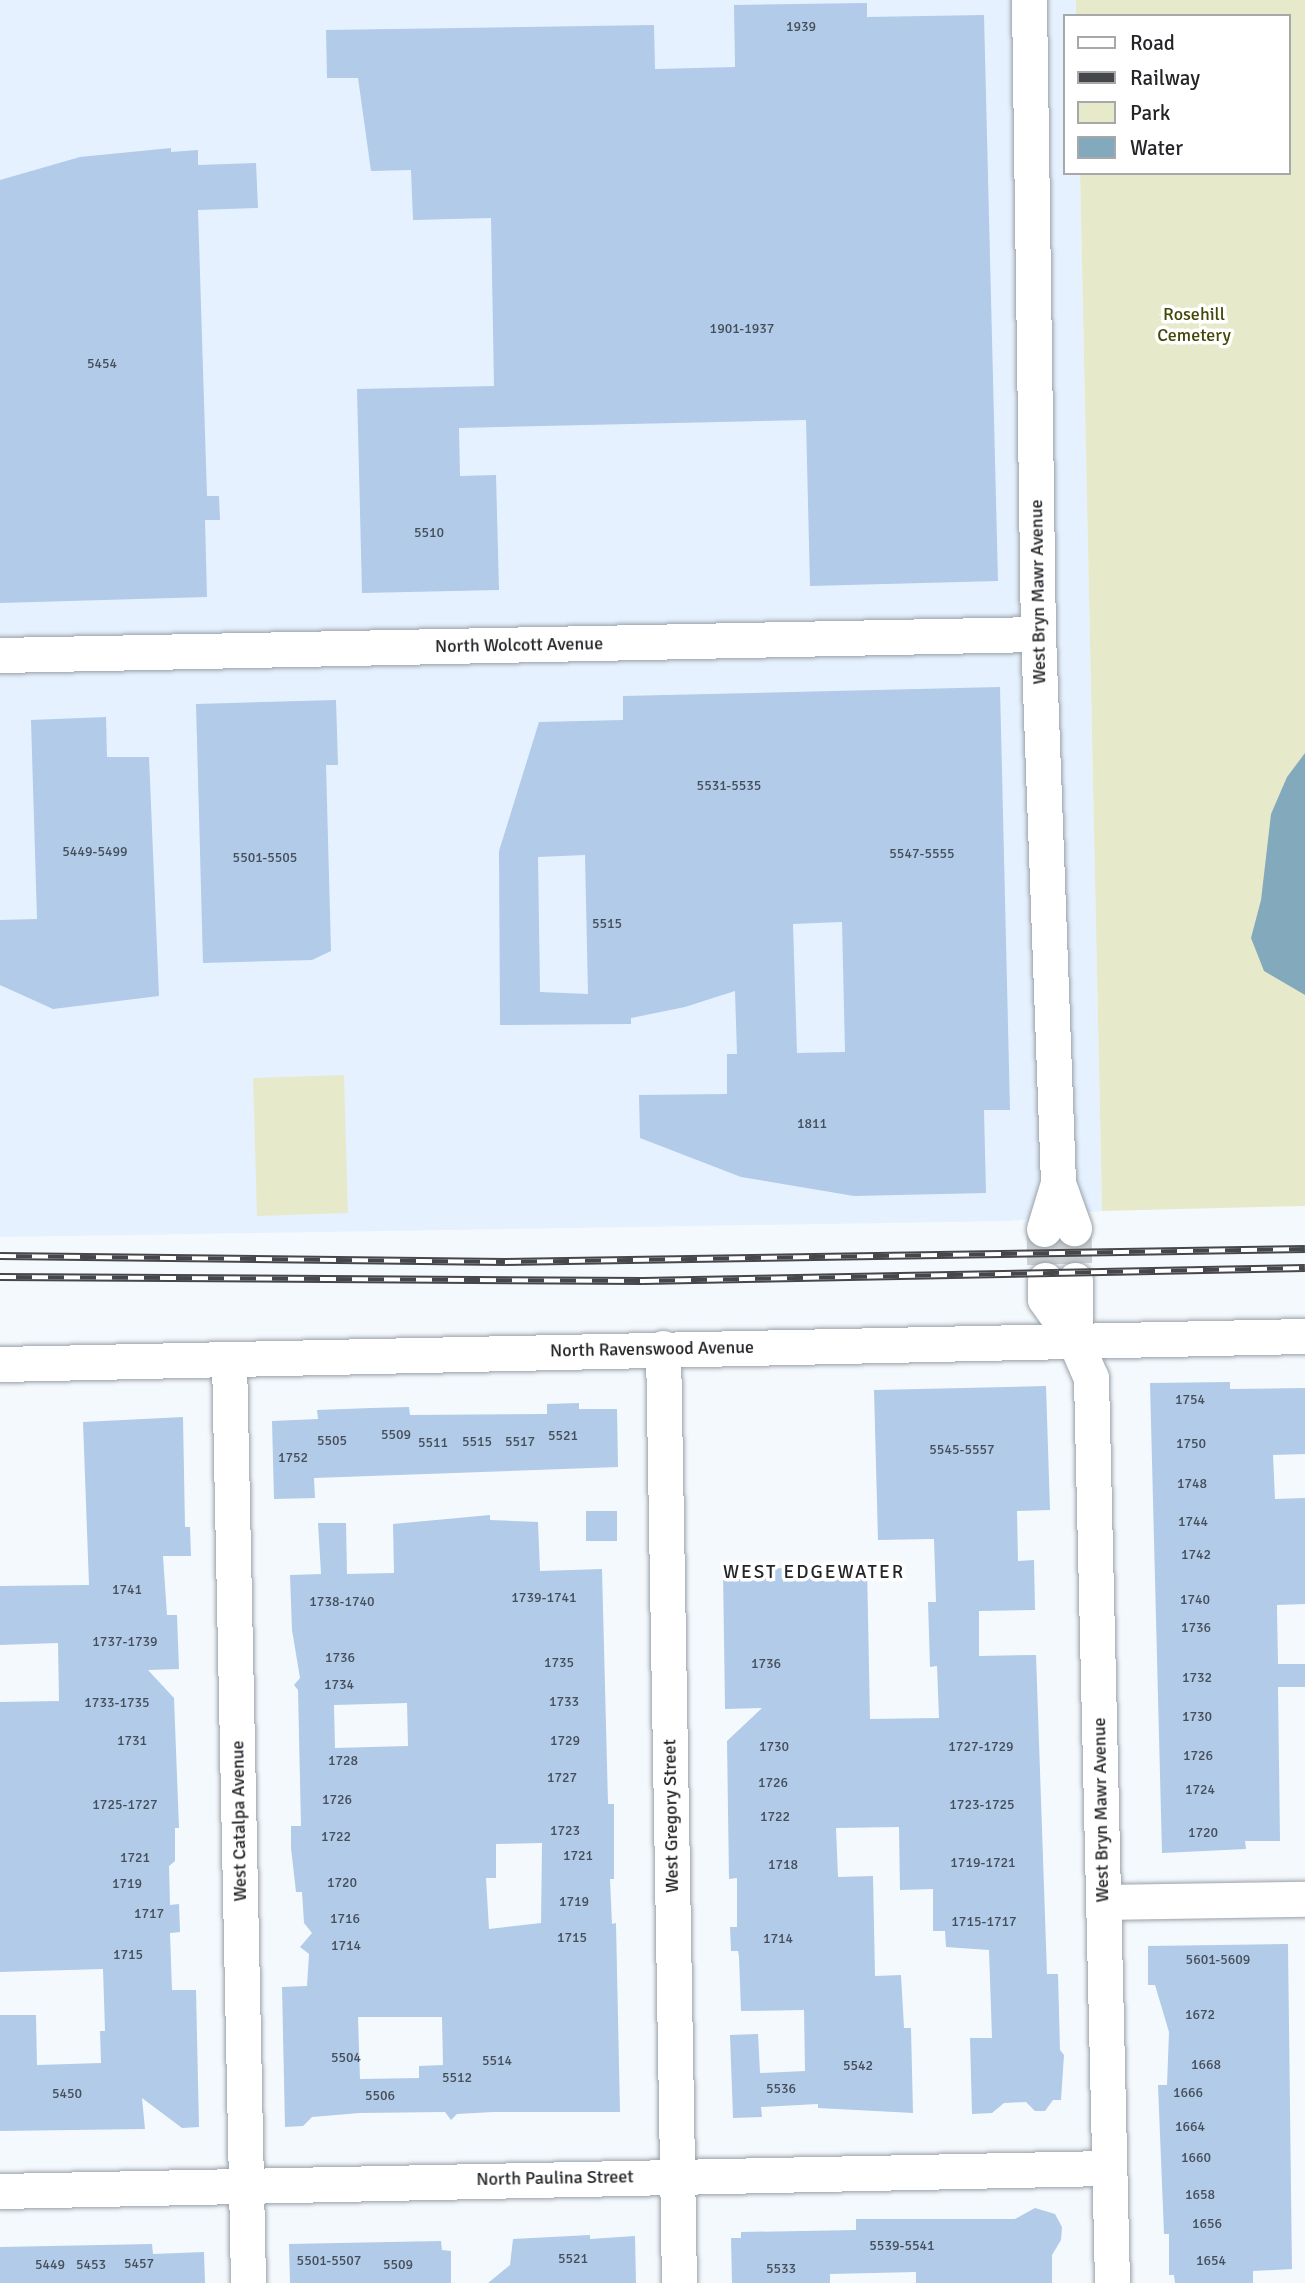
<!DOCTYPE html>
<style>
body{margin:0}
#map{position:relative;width:1305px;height:2283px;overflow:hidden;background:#f4f9fd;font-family:Signika,sans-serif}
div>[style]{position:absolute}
.built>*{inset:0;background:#e5f1ff}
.green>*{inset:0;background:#e7eaca}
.water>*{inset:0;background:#83a9bd}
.building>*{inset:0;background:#b1cbe9}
.minor-tunnel>*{height:35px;margin-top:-17.5px;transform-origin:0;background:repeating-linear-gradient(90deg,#cacfd2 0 35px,transparent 0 53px)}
.roads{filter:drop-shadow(0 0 2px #9aa1a8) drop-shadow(0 0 2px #9aa1a8)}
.minor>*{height:35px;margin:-17.5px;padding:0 17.5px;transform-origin:17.5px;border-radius:17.5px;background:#fff}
.rail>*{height:8px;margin-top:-4px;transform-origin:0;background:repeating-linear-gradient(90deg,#fff 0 16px,#45474b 0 32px);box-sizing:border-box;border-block:2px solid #45474b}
span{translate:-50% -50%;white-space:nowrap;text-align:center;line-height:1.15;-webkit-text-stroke:7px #fff;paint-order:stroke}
.number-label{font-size:14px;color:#464e58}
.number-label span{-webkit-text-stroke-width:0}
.park-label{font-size:18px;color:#454706}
.street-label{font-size:18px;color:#232528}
.neighbourhood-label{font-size:19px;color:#232528;letter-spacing:2px}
.legend{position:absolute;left:1063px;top:14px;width:228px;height:161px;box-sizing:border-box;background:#fff;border:2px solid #a7a8a9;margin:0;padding:9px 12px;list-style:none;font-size:21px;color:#232528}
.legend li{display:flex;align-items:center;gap:14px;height:35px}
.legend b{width:35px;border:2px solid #a7a8a9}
</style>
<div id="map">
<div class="built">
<div style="clip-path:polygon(0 0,1076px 0,1076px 16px,1065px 16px,1065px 173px,1080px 173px,1102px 1211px,1008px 1221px,0 1237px)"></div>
</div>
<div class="green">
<div style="clip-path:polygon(1076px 0,1305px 0,1305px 1206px,1102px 1211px,1080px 173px,1289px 173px,1289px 16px,1076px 16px)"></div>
<div style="clip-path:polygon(344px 1075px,348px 1213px,257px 1216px,253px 1078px)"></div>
</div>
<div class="water">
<div style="clip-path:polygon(1305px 753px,1305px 995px,1264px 971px,1251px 938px,1261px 900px,1271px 814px,1287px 777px)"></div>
</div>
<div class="building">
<div style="clip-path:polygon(867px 3px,867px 17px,984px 15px,998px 581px,810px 586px,806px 420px,459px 428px,460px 476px,496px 475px,499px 590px,362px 593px,357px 389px,494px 386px,491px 218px,413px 220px,411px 170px,371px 171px,358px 78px,327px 78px,326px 30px,654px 25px,655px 69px,735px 67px,734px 5px)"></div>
<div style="clip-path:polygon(171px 148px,171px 152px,198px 150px,198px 165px,256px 163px,258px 208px,198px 210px,207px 496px,219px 496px,220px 520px,205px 520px,207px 597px,0 603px,0 180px,80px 157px)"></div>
<div style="clip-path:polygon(evenodd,1000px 687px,1010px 1110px,984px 1110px,986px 1193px,854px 1196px,741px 1177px,640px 1138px,639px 1095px,727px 1094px,727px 1054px,737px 1054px,735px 991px,685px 1007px,631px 1018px,631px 1024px,500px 1025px,499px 851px,539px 722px,623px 720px,623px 696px,1000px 687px,585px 855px,588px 994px,540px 992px,538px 857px,585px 855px,1000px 687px,842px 922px,845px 1052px,797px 1053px,793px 924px,842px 922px)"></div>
<div style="clip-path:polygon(336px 700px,338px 765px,326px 765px,331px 951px,312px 960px,203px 963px,196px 704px)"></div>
<div style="clip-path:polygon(106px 717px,107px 757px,149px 757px,159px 996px,53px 1009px,0 985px,0 920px,37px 919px,31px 720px)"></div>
<div style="clip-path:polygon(1230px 1382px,1230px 1389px,1305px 1388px,1305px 1454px,1273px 1455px,1275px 1499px,1305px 1498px,1305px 1604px,1277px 1605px,1277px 1608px,1278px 1664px,1305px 1664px,1305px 1687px,1278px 1687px,1280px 1841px,1245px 1841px,1246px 1849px,1162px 1853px,1150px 1383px)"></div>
<div style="clip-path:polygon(1046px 1386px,1050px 1510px,1017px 1511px,1018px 1561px,1034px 1560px,1035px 1610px,979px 1611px,979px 1656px,1036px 1655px,1047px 1974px,1058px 1974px,1060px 2050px,1064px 2055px,1061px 2100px,1053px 2100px,1045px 2111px,1035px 2111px,1026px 2102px,1004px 2103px,992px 2113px,972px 2114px,970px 2038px,992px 2038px,989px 1950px,946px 1947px,945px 1931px,933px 1931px,933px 1889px,900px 1890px,899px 1827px,836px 1828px,838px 1877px,873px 1876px,875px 1976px,901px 1975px,904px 2028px,911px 2028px,913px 2113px,818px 2108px,818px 2104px,761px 2107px,762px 2117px,733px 2118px,730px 2035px,758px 2034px,760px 2073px,805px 2071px,804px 2010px,741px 2011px,739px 1957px,738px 1951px,731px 1951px,730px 1927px,737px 1927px,737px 1878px,729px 1879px,727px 1741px,762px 1708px,725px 1709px,723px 1570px,867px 1565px,870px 1719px,939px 1718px,937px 1666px,930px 1667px,928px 1602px,936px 1602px,934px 1539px,878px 1540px,874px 1390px)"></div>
<div style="clip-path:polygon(579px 1403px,579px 1409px,617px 1409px,618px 1467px,314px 1478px,315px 1498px,274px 1499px,272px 1421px,318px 1419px,317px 1410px,371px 1408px,409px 1407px,410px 1415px,547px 1414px,547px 1404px)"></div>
<div style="clip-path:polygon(183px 1417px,185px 1527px,190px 1527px,191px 1556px,163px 1556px,167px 1615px,177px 1615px,179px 1669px,148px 1670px,174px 1698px,179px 1828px,175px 1828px,175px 1861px,169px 1866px,170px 1905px,179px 1904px,180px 1932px,170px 1933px,172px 1990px,196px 1990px,199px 2127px,182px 2128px,142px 2098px,145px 2129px,0 2131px,0 2015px,36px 2015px,37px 2065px,101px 2063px,100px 2031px,105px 2031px,103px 1969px,0 1972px,0 1702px,59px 1701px,58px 1643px,0 1645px,0 1586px,89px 1585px,83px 1422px)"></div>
<div style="clip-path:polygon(586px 1511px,617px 1511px,617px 1541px,586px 1541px)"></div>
<div style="clip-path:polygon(evenodd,490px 1515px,490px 1520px,538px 1522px,540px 1571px,602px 1569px,608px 1804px,614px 1804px,614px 1879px,610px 1879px,612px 1924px,616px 1923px,620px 2112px,493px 2112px,457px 2114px,451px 2120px,445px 2112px,360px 2113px,312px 2117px,303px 2126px,285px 2127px,282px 1987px,307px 1986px,309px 1954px,300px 1947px,312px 1933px,304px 1923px,302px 1892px,296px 1892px,291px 1848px,291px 1826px,301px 1826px,298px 1690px,294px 1685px,300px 1678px,292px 1630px,290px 1575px,321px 1574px,318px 1523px,346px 1523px,347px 1574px,394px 1573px,393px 1524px,490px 1515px,407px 1703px,408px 1746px,335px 1748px,334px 1705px,407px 1703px,490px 1515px,542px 1843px,541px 1923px,489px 1929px,486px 1878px,496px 1878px,496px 1844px,542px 1843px,490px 1515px,358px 2017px,442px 2017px,443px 2065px,419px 2066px,419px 2078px,360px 2079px,358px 2017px)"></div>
<div style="clip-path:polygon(1288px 1944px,1292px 2269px,1253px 2271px,1253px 2283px,1175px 2283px,1174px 2275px,1169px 2275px,1169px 2234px,1164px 2234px,1158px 2085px,1167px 2085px,1169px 2032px,1155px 1985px,1148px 1985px,1148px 1946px)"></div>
<div style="clip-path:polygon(1035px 2208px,1055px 2214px,1062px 2227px,1061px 2240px,1052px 2255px,1052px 2283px,916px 2283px,916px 2272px,830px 2274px,830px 2283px,732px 2283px,731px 2238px,741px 2238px,741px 2232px,856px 2230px,856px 2219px,1015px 2219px)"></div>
<div style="clip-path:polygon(590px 2235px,590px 2239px,635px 2236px,636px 2283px,488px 2283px,510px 2265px,513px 2239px)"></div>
<div style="clip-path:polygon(441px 2241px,442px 2250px,451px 2251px,451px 2283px,290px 2283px,289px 2244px)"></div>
<div style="clip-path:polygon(152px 2244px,153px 2254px,204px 2252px,205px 2283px,0 2283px,0 2247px)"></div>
</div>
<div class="minor-tunnel">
<div style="left:1074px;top:1228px;width:52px;rotate:88.9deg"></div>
<div style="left:1044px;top:1229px;width:51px;rotate:88.9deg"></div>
</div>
<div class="roads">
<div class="minor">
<div style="left:1029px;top:0;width:634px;rotate:89.19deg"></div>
<div style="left:1038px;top:634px;width:549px;rotate:87.91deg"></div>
<div style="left:1058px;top:1183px;width:48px;rotate:70.4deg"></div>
<div style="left:0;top:655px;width:1038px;rotate:-1.16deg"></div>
<div style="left:1044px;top:1229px;width:48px;rotate:-73.1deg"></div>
<div style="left:1045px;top:1280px;width:19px;rotate:90deg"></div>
<div style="left:1045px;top:1299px;width:52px;rotate:54.5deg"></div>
<div style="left:1075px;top:1341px;width:40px;rotate:66.6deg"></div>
<div style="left:1091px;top:1378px;width:905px;rotate:88.67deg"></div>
<div style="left:1075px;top:1280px;width:61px;rotate:90deg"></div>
<div style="left:663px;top:1348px;width:935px;rotate:89.02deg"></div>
<div style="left:229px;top:1359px;width:924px;rotate:88.82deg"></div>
<div style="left:0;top:1364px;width:1305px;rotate:-1.23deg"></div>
<div style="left:1103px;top:1902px;width:202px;rotate:-0.9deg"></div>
<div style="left:0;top:2191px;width:1109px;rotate:-1.19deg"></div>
</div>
</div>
<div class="rail">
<div style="left:0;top:1256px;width:505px;rotate:0.68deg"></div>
<div style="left:505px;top:1262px;width:800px;rotate:-0.93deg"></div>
<div style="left:0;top:1277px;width:643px;rotate:0.36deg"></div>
<div style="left:643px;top:1281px;width:662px;rotate:-1.12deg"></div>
</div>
<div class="number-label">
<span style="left:801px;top:27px">1939</span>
<span style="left:742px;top:329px">1901-1937</span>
<span style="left:102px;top:364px">5454</span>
<span style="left:429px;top:533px">5510</span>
<span style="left:729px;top:786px">5531-5535</span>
<span style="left:95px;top:852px">5449-5499</span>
<span style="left:922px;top:854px">5547-5555</span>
<span style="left:265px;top:858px">5501-5505</span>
<span style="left:607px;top:924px">5515</span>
<span style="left:812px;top:1124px">1811</span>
<span style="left:1190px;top:1400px">1754</span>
<span style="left:396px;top:1435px">5509</span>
<span style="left:563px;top:1436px">5521</span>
<span style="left:332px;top:1441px">5505</span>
<span style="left:477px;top:1442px">5515</span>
<span style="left:520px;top:1442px">5517</span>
<span style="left:433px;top:1443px">5511</span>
<span style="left:1191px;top:1444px">1750</span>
<span style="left:962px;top:1450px">5545-5557</span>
<span style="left:293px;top:1458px">1752</span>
<span style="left:1192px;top:1484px">1748</span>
<span style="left:1193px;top:1522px">1744</span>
<span style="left:1196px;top:1555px">1742</span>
<span style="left:127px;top:1590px">1741</span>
<span style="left:544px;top:1598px">1739-1741</span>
<span style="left:1195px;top:1600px">1740</span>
<span style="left:342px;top:1602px">1738-1740</span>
<span style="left:1196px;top:1628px">1736</span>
<span style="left:125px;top:1642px">1737-1739</span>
<span style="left:340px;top:1658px">1736</span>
<span style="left:559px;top:1663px">1735</span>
<span style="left:766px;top:1664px">1736</span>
<span style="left:1197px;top:1678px">1732</span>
<span style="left:339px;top:1685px">1734</span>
<span style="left:564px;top:1702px">1733</span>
<span style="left:117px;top:1703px">1733-1735</span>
<span style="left:1197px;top:1717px">1730</span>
<span style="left:132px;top:1741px">1731</span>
<span style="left:565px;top:1741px">1729</span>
<span style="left:774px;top:1747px">1730</span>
<span style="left:981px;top:1747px">1727-1729</span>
<span style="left:1198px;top:1756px">1726</span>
<span style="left:343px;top:1761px">1728</span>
<span style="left:562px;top:1778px">1727</span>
<span style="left:773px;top:1783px">1726</span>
<span style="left:1200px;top:1790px">1724</span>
<span style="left:337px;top:1800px">1726</span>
<span style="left:125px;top:1805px">1725-1727</span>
<span style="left:982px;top:1805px">1723-1725</span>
<span style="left:775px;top:1817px">1722</span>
<span style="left:565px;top:1831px">1723</span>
<span style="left:1203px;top:1833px">1720</span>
<span style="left:336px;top:1837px">1722</span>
<span style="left:578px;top:1856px">1721</span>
<span style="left:135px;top:1858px">1721</span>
<span style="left:983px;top:1863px">1719-1721</span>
<span style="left:783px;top:1865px">1718</span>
<span style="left:342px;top:1883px">1720</span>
<span style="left:127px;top:1884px">1719</span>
<span style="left:574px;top:1902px">1719</span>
<span style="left:149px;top:1914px">1717</span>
<span style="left:345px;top:1919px">1716</span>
<span style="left:984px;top:1922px">1715-1717</span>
<span style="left:572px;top:1938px">1715</span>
<span style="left:778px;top:1939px">1714</span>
<span style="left:346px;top:1946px">1714</span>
<span style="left:128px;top:1955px">1715</span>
<span style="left:1218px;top:1960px">5601-5609</span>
<span style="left:1200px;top:2015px">1672</span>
<span style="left:346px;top:2058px">5504</span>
<span style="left:497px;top:2061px">5514</span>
<span style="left:1206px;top:2065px">1668</span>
<span style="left:858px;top:2066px">5542</span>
<span style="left:457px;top:2078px">5512</span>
<span style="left:781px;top:2089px">5536</span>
<span style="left:1188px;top:2093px">1666</span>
<span style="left:67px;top:2094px">5450</span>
<span style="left:380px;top:2096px">5506</span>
<span style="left:1190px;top:2127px">1664</span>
<span style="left:1196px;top:2158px">1660</span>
<span style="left:1200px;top:2195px">1658</span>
<span style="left:1207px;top:2224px">1656</span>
<span style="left:902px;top:2246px">5539-5541</span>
<span style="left:573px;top:2259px">5521</span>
<span style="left:329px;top:2261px">5501-5507</span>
<span style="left:1211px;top:2261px">1654</span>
<span style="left:139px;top:2264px">5457</span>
<span style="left:50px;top:2265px">5449</span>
<span style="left:91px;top:2265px">5453</span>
<span style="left:398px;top:2265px">5509</span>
<span style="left:781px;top:2269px">5533</span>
</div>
<div class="park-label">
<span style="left:1194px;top:325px">Rosehill<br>Cemetery</span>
</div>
<div class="street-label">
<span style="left:1038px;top:592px;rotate:-91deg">West Bryn Mawr Avenue</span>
<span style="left:519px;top:645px;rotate:-1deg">North Wolcott Avenue</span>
<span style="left:652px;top:1349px;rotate:-1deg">North Ravenswood Avenue</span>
<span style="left:1101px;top:1810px;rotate:-91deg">West Bryn Mawr Avenue</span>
<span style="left:671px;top:1816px;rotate:-91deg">West Gregory Street</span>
<span style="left:239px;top:1821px;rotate:-91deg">West Catalpa Avenue</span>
<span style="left:555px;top:2178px;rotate:-1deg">North Paulina Street</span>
</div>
<div class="neighbourhood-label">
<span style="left:814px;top:1573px">WEST EDGEWATER</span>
</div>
<ul class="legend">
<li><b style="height:9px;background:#fff"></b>Road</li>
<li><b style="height:9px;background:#45474b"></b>Railway</li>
<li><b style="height:19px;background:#e7eaca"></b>Park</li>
<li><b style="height:19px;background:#83a9bd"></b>Water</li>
</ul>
</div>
